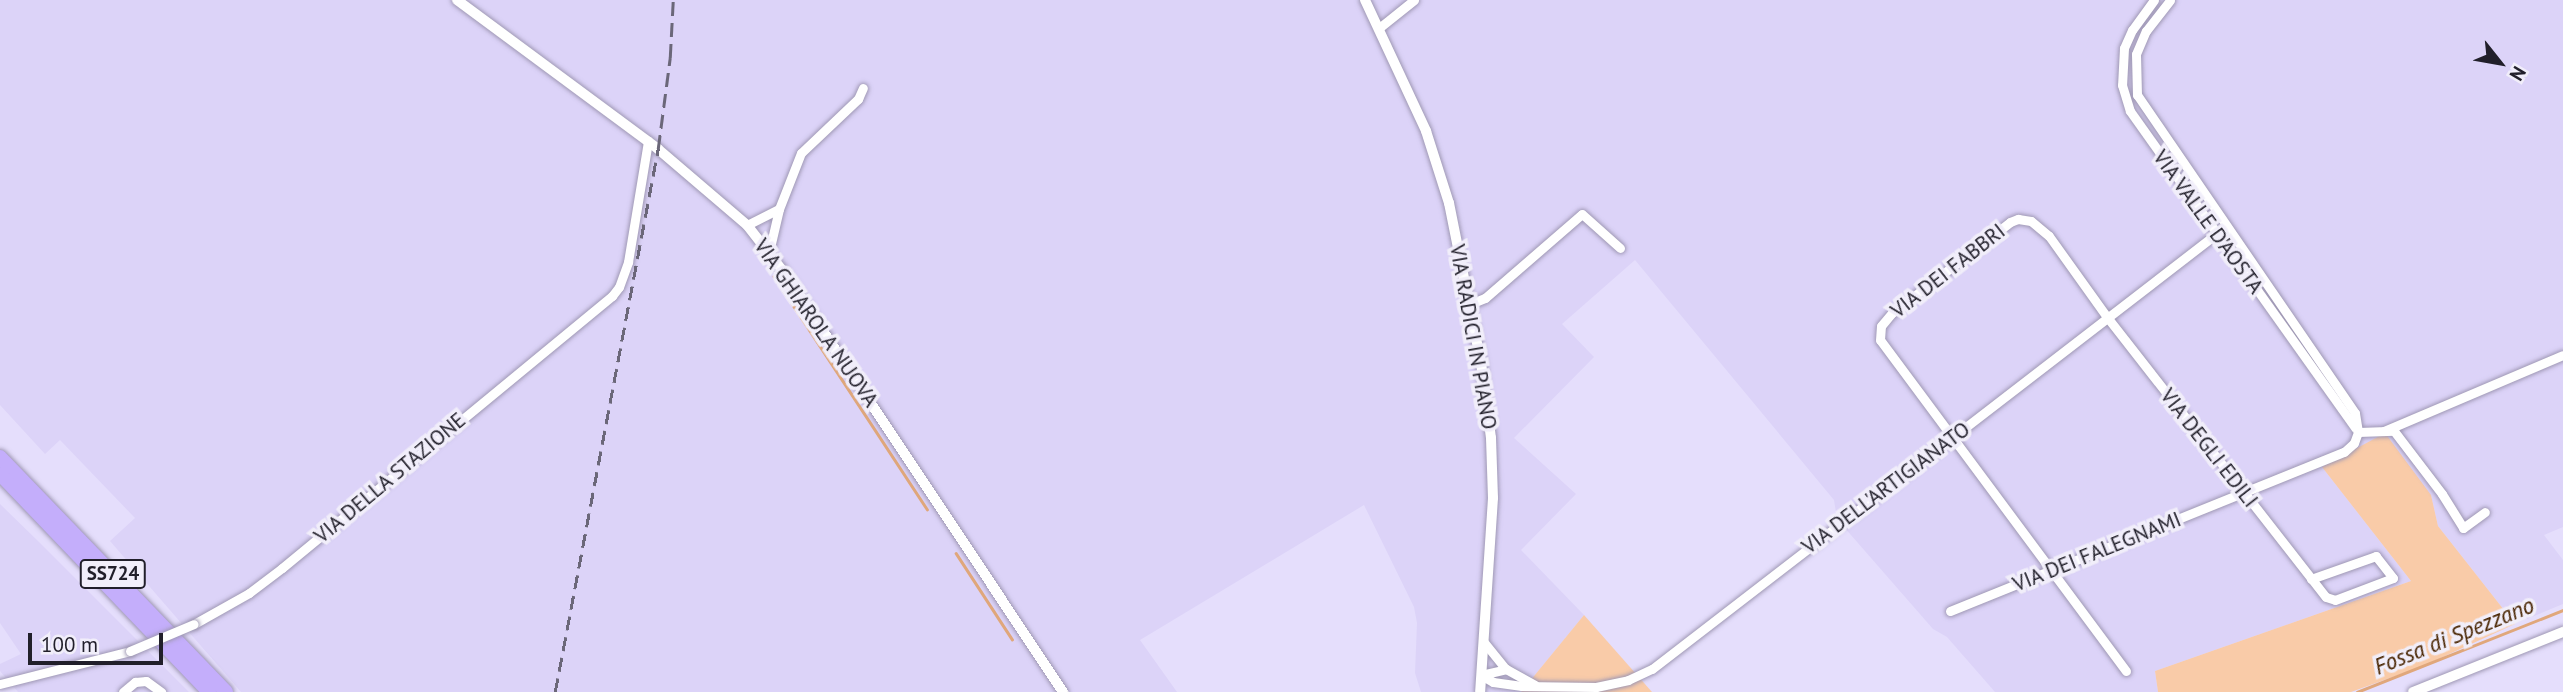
<!DOCTYPE html>
<style>
body{margin:0}
#map{position:relative;width:2563px;height:692px;overflow:hidden;background:#e5defc;font-family:"PT Sans",sans-serif}
div>[style]{position:absolute}
.built>*{inset:0;background:#dcd3f8}
.green>*{inset:0;background:#f9cba8}
.stream>*{height:2.5px;margin:-1.25px;padding:0 1.25px;transform-origin:1.25px;border-radius:1.25px;background:#e0a77b}
.roads{filter:drop-shadow(0 0 2px #9f98b4) drop-shadow(0 0 2px #9f98b4)}
.minor>*{height:9px;margin:-4.5px;padding:0 4.5px;transform-origin:4.5px;border-radius:4.5px;background:#fff}
.tertiary>*{height:10px;margin:-5px;padding:0 5px;transform-origin:5px;border-radius:5px;background:#fff}
.trunk>*{height:14px;margin:-7px;padding:0 7px;transform-origin:7px;border-radius:7px;background:#c4aefb}
.rail>*{height:2.5px;margin-top:-1.25px;transform-origin:0;background:repeating-linear-gradient(90deg,#6b6779 0 14px,transparent 0 21px)}
.bridges{filter:drop-shadow(0 0 2px #9f98b4) drop-shadow(0 0 2px #9f98b4)}
.minor-bridge>*{height:9px;margin:-4.5px;padding:0 4.5px;transform-origin:4.5px;border-radius:4.5px;background:#fff}
span{translate:-50% -50%;white-space:nowrap;text-align:center;line-height:1.15;-webkit-text-stroke:7px #f1eefa;paint-order:stroke}
.shield-label span{padding:2px 5px;background:#f1eefa;border:2px solid;border-radius:5px;-webkit-text-stroke-width:0}
.shield-label{font-size:19px;color:#211f2a;font-weight:700}
.street-label{font-size:21px;color:#211f2a}
.water-label{font-size:23px;color:#482400;font-style:italic}
.north{position:absolute;left:2465px;top:28px;width:70px;height:70px;-webkit-text-stroke:5px #f1eefa;paint-order:stroke;rotate:121deg;font-size:19px;font-weight:700;line-height:28px;text-align:center;color:#211f2a}
.north::after{content:'';display:block;margin:auto;width:24px;height:32px;background:#211f2a;clip-path:polygon(50% 0,100% 100%,50% 72%,0 100%)}
.scale{position:absolute;left:28px;top:633px;width:135px;height:32px;box-sizing:border-box;border:4px solid #211f2a;border-top:0;padding-left:9px;font-size:21px;line-height:24px;white-space:nowrap;color:#211f2a;-webkit-text-stroke:5px #f1eefa;paint-order:stroke}
</style>
<div id="map">
<div class="built">
<div style="clip-path:polygon(0 0,2563px 0,2563px 527px,2544px 535px,2563px 560px,2563px 604px,2515px 624px,2438px 526px,2431px 495px,2322px 467px,2411px 581px,2155px 671px,2158px 692px,1995px 692px,1947px 637px,1933px 629px,1837px 519px,1834px 500px,1635px 260px,1562px 324px,1594px 357px,1514px 438px,1576px 494px,1521px 550px,1584px 615px,1521px 692px,1421px 692px,1415px 673px,1417px 623px,1414px 607px,1364px 505px,1140px 640px,1177px 692px,241px 692px,110px 541px,135px 518px,60px 440px,45px 454px,0 405px)"></div>
<div style="clip-path:polygon(0 504px,39px 542px,189px 692px,18px 692px,0 671px,0 664px,21px 654px,0 623px)"></div>
</div>
<div class="green">
<div style="clip-path:polygon(2385px 433px,2431px 495px,2438px 526px,2515px 624px,2423px 666px,2351px 692px,2158px 692px,2155px 671px,2411px 581px,2322px 467px)"></div>
<div style="clip-path:polygon(1584px 615px,1652px 692px,1521px 692px)"></div>
</div>
<div class="stream">
<div style="left:774px;top:276px;width:279px;rotate:56.7deg"></div>
<div style="left:956px;top:553px;width:103px;rotate:56.9deg"></div>
<div style="left:2357px;top:692px;width:222px;rotate:-21.7deg"></div>
</div>
<div class="roads">
<div class="minor">
<div style="left:2154px;top:0;width:37px;rotate:126deg"></div>
<div style="left:2132px;top:30px;width:20px;rotate:114deg"></div>
<div style="left:2124px;top:48px;width:37px;rotate:93deg"></div>
<div style="left:2122px;top:85px;width:27px;rotate:73deg"></div>
<div style="left:2130px;top:111px;width:389px;rotate:54.6deg"></div>
<div style="left:1379px;top:28px;width:45px;rotate:-38.7deg"></div>
<div style="left:747px;top:225px;width:36px;rotate:-27deg"></div>
<div style="left:769px;top:252px;width:44px;rotate:-76.9deg"></div>
<div style="left:779px;top:209px;width:60px;rotate:-68.6deg"></div>
<div style="left:801px;top:153px;width:79px;rotate:-43.5deg"></div>
<div style="left:858px;top:99px;width:12px;rotate:-66deg"></div>
<div style="left:1470px;top:304px;width:16px;rotate:-22deg"></div>
<div style="left:1485px;top:298px;width:128px;rotate:-40.9deg"></div>
<div style="left:1582px;top:214px;width:51px;rotate:41.8deg"></div>
<div style="left:2384px;top:431px;width:194px;rotate:-23deg"></div>
<div style="left:2358px;top:432px;width:36px;rotate:-2deg"></div>
<div style="left:2394px;top:431px;width:79px;rotate:52.7deg"></div>
<div style="left:2442px;top:494px;width:40px;rotate:58deg"></div>
<div style="left:2463px;top:528px;width:27px;rotate:-36deg"></div>
<div style="left:1950px;top:611px;width:425px;rotate:-22deg"></div>
<div style="left:2344px;top:452px;width:13px;rotate:-42deg"></div>
<div style="left:2354px;top:443px;width:12px;rotate:-70deg"></div>
<div style="left:2358px;top:432px;width:19px;rotate:-99deg"></div>
<div style="left:2355px;top:413px;width:386px;rotate:-124.4deg"></div>
<div style="left:2137px;top:95px;width:41px;rotate:-91.4deg"></div>
<div style="left:2136px;top:54px;width:25px;rotate:-67deg"></div>
<div style="left:2146px;top:31px;width:39px;rotate:-52deg"></div>
<div style="left:194px;top:624px;width:63px;rotate:-29.4deg"></div>
<div style="left:249px;top:593px;width:41px;rotate:-37.1deg"></div>
<div style="left:282px;top:568px;width:428px;rotate:-39.5deg"></div>
<div style="left:612px;top:296px;width:11px;rotate:-52deg"></div>
<div style="left:619px;top:287px;width:27px;rotate:-70deg"></div>
<div style="left:628px;top:262px;width:123px;rotate:-80.6deg"></div>
<div style="left:1483px;top:641px;width:36px;rotate:51deg"></div>
<div style="left:1506px;top:669px;width:33px;rotate:29deg"></div>
<div style="left:2126px;top:671px;width:412px;rotate:-126.6deg"></div>
<div style="left:1880px;top:340px;width:14px;rotate:-86deg"></div>
<div style="left:1881px;top:326px;width:17px;rotate:-50deg"></div>
<div style="left:1892px;top:313px;width:149px;rotate:-37.6deg"></div>
<div style="left:2010px;top:222px;width:9px;rotate:-21deg"></div>
<div style="left:2018px;top:219px;width:13px;rotate:9deg"></div>
<div style="left:2031px;top:221px;width:23px;rotate:40deg"></div>
<div style="left:2049px;top:236px;width:100px;rotate:54.4deg"></div>
<div style="left:2107px;top:317px;width:355px;rotate:52deg"></div>
<div style="left:2326px;top:597px;width:9px;rotate:18deg"></div>
<div style="left:2335px;top:600px;width:62px;rotate:-20.8deg"></div>
<div style="left:2393px;top:578px;width:28px;rotate:-128deg"></div>
<div style="left:2376px;top:556px;width:69px;rotate:160.5deg"></div>
<div style="left:1481px;top:675px;width:14px;rotate:30deg"></div>
<div style="left:1493px;top:682px;width:29px;rotate:8deg"></div>
<div style="left:1522px;top:686px;width:74px;rotate:0.8deg"></div>
<div style="left:1596px;top:687px;width:33px;rotate:-12deg"></div>
<div style="left:1628px;top:680px;width:26px;rotate:-25deg"></div>
<div style="left:1652px;top:669px;width:712px;rotate:-37.64deg"></div>
<div style="left:1481px;top:675px;width:26px;rotate:-13deg"></div>
<div style="left:0;top:684px;width:134px;rotate:-14.2deg"></div>
<div style="left:123px;top:692px;width:16px;rotate:-40deg"></div>
<div style="left:135px;top:682px;width:11px;rotate:-5deg"></div>
<div style="left:146px;top:681px;width:19px;rotate:36deg"></div>
</div>
<div class="tertiary">
<div style="left:457px;top:0;width:250px;rotate:36.5deg"></div>
<div style="left:658px;top:149px;width:117px;rotate:40.5deg"></div>
<div style="left:747px;top:225px;width:58px;rotate:52deg"></div>
<div style="left:783px;top:271px;width:506px;rotate:56.37deg"></div>
<div style="left:1365px;top:0;width:145px;rotate:65deg"></div>
<div style="left:1426px;top:131px;width:76px;rotate:72.3deg"></div>
<div style="left:1449px;top:203px;width:163px;rotate:78.7deg"></div>
<div style="left:1481px;top:363px;width:76px;rotate:82.4deg"></div>
<div style="left:1491px;top:438px;width:60px;rotate:88.1deg"></div>
<div style="left:1493px;top:498px;width:194px;rotate:93.8deg"></div>
<div style="left:2413px;top:692px;width:162px;rotate:-21.8deg"></div>
</div>
<div class="trunk">
<div style="left:0;top:457px;width:326px;rotate:46.1deg"></div>
<div style="left:0;top:474px;width:302px;rotate:46.2deg"></div>
</div>
</div>
<div class="rail">
<div style="left:555px;top:692px;width:553px;rotate:-79.26deg"></div>
<div style="left:658px;top:149px;width:92px;rotate:-82.5deg"></div>
<div style="left:670px;top:58px;width:58px;rotate:-87deg"></div>
</div>
<div class="bridges">
<div class="minor-bridge">
<div style="left:130px;top:651px;width:69px;rotate:-22.9deg"></div>
</div>
</div>
<div class="shield-label">
<span style="left:113px;top:574px">SS724</span>
</div>
<div class="street-label">
<span style="left:2208px;top:222px;rotate:54deg">VIA VALLE D'AOSTA</span>
<span style="left:1948px;top:271px;rotate:-38deg">VIA DEI FABBRI</span>
<span style="left:816px;top:323px;rotate:55deg">VIA GHIAROLA NUOVA</span>
<span style="left:1473px;top:337px;rotate:80deg">VIA RADICI IN PIANO</span>
<span style="left:2209px;top:448px;rotate:52deg">VIA DEGLI EDILI</span>
<span style="left:390px;top:478px;rotate:-40deg">VIA DELLA STAZIONE</span>
<span style="left:1886px;top:488px;rotate:-37deg">VIA DELL'ARTIGIANATO</span>
<span style="left:2097px;top:552px;rotate:-22deg">VIA DEI FALEGNAMI</span>
</div>
<div class="water-label">
<span style="left:2454px;top:636px;rotate:-22deg">Fossa di Spezzano</span>
</div>
<div class="north">N</div>
<div class="scale">100 m</div>
</div>
